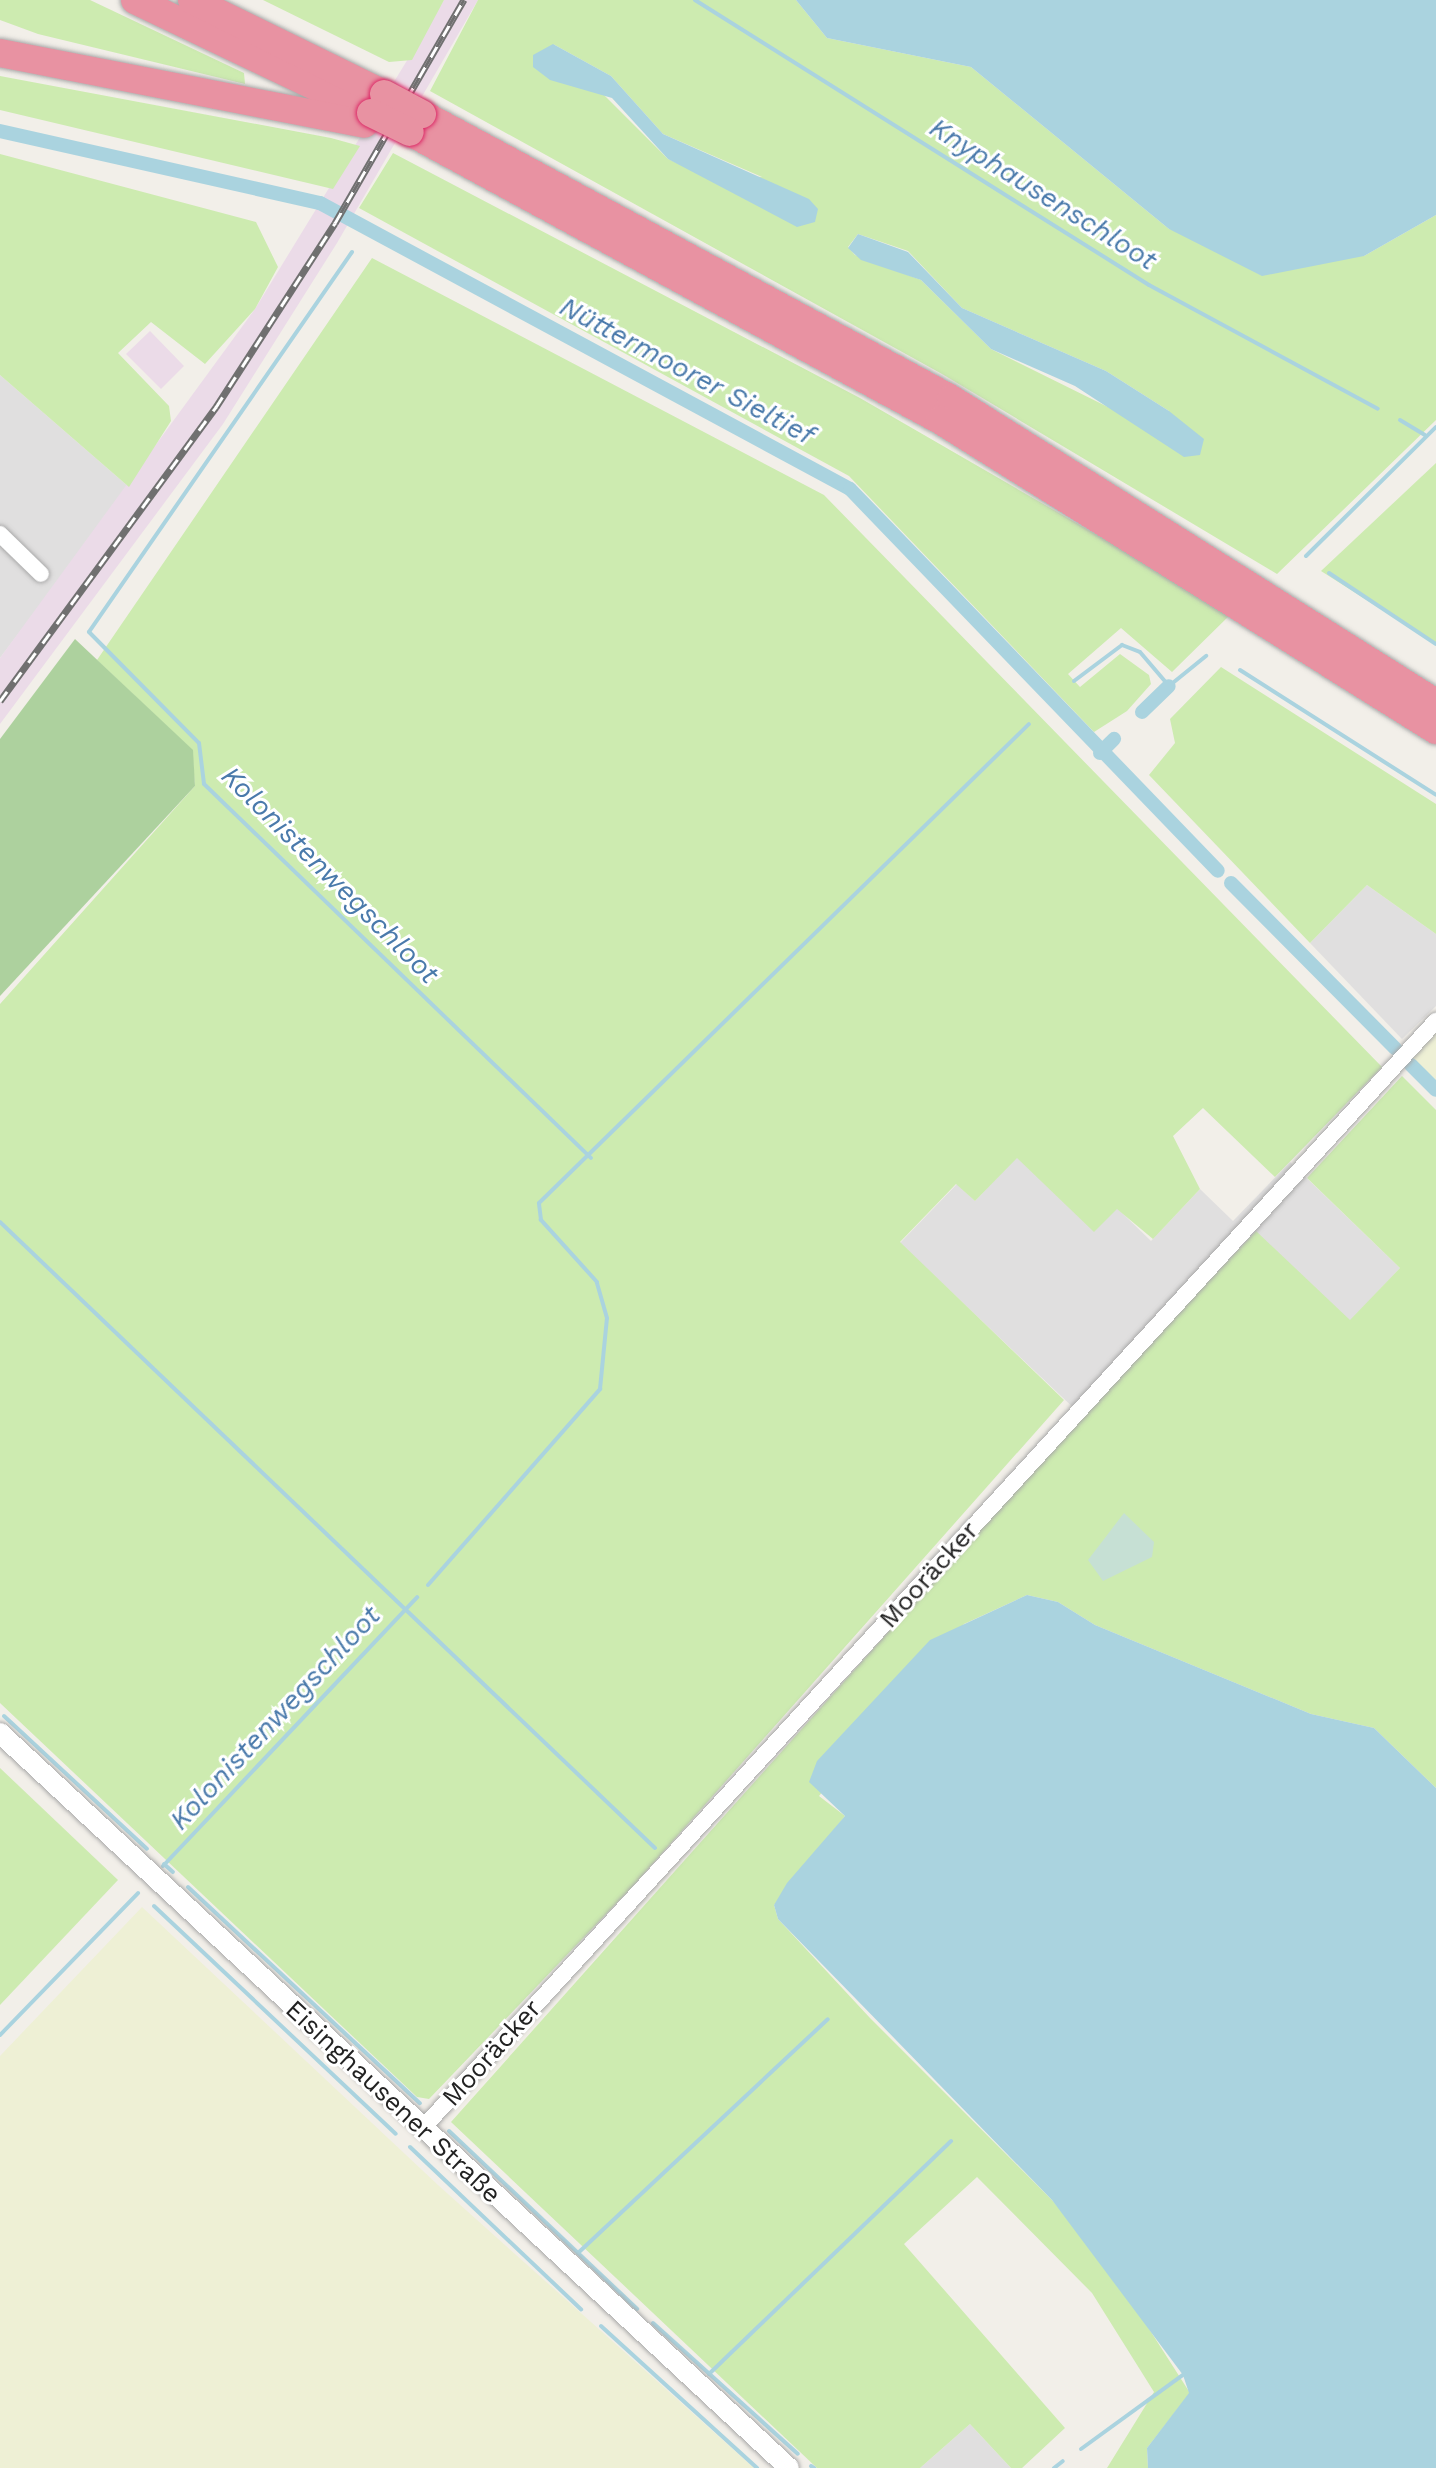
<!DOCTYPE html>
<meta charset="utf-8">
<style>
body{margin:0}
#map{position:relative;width:1436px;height:2468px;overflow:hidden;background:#f2efe9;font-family:"Work Sans",sans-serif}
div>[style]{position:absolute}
.residential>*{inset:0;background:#e0dfdf}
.industrial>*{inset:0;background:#ebdbe8}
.farmland>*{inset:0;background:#eef0d5}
.grass>*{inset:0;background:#cdebb0}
.forest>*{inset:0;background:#add19e}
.wetland>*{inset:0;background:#c6e0d4}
.water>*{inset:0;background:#aad3df}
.stream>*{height:4px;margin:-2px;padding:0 2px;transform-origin:2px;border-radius:2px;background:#aad3df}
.canal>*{height:14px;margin:-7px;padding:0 7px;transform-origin:7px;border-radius:7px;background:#aad3df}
.roads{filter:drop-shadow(0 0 2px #a9a9a9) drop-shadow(0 0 2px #a9a9a9)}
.minor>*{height:16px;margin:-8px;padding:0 8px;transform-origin:8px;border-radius:8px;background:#fff}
.tertiary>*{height:20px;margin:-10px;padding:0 10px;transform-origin:10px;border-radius:10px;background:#fff}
.motorway>*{height:28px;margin:-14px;padding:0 14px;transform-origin:14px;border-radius:14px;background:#e892a2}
.rail>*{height:7px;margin-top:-3.5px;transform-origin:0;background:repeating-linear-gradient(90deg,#fff 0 12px,#707070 0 24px);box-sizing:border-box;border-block:2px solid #707070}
.bridges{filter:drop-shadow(0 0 2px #dc2a67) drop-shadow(0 0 2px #dc2a67)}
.motorway-bridge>*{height:28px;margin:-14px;padding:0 14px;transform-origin:14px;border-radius:14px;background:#e892a2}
span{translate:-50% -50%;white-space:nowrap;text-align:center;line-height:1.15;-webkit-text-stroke:6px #fff;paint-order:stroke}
.street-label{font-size:26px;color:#222}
.water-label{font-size:28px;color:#4a7aab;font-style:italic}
</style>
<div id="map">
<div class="residential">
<div style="clip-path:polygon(0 375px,129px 487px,0 658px)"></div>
<div style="clip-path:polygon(1367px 885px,1436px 934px,1436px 1006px,1402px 1039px,1310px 943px)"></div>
<div style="clip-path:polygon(1017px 1157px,1094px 1231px,1117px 1208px,1151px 1241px,1200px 1189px,1233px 1221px,1290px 1162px,1400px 1268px,1350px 1321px,1081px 1415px,900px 1243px,957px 1184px,975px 1201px)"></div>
<div style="clip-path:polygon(970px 2424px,1011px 2468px,920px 2468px)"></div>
</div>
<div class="industrial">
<div style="clip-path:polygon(444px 0,478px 0,337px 243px,223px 424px,0 724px,0 658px,255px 309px)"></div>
<div style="clip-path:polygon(150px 331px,184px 366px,161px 389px,126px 354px)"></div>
</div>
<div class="farmland">
<div style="clip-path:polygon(1436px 1029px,1436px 1083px,1410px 1056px)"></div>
<div style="clip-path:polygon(142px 1907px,438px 2185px,754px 2468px,0 2468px,0 2056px)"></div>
</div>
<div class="grass">
<div style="clip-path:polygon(0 0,90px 0,244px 73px,245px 84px,38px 34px,0 20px)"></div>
<div style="clip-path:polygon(263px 0,444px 0,412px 60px,389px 62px)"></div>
<div style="clip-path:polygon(evenodd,478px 0,796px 0,827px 38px,971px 67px,1169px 229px,1364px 256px,1436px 215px,1436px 420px,1277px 574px,942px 374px,430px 91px,478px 0,553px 44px,611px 76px,663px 134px,762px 177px,701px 174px,668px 159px,553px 44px,478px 0,858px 234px,908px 251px,962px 308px,1106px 371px,1169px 411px,1114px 410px,991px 349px,921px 280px,855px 255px,848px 247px,858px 234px)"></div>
<div style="clip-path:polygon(0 76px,331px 138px,360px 146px,333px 189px,0 110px)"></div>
<div style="clip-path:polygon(393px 153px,860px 398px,1232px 613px,1172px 672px,1121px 628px,1068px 674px,1080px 687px,1120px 654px,1149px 675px,1151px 684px,1127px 711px,1094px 732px,849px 476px,359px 208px)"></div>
<div style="clip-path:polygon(0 154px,256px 222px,278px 267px,255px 309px,205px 364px,151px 322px,118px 353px,169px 406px,171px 421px,129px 487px,0 375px)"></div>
<div style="clip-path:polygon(372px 258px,824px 495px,1382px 1067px,1275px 1177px,1203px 1108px,1173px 1136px,1200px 1189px,1153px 1239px,1117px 1209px,1094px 1232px,1017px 1158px,975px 1201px,956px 1184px,900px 1242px,1064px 1400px,633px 1886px,429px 2099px,417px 2097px,0 1703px,0 1004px,195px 786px,192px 750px,97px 660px)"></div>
<div style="clip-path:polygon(1436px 463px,1436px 644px,1321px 571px)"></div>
<div style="clip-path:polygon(1221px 667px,1436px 804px,1436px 934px,1367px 885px,1310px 943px,1149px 775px,1175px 743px,1170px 719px)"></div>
<div style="clip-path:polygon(1402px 1076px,1436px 1110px,1436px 1788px,1374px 1728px,1311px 1714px,1095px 1625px,1058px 1602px,1027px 1595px,964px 1624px,819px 1796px,845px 1816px,774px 1905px,778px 1919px,870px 2018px,1052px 2200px,1114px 2274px,1190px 2393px,1147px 2448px,1148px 2468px,1107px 2468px,1154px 2392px,1092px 2293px,977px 2177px,904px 2244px,1065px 2428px,1022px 2468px,1011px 2468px,970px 2424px,920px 2468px,817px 2468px,451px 2122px,1081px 1416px,1256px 1231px,1350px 1320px,1400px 1268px,1307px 1178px)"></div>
<div style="clip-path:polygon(0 1768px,118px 1880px,0 2005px)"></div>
</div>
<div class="forest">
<div style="clip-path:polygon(75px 639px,193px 750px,195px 786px,0 996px,0 739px)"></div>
</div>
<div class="wetland">
<div style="clip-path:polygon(1124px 1513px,1154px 1542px,1152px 1557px,1103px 1581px,1088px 1560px)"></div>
</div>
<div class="water">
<div style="clip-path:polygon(796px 0,1436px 0,1436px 215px,1364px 256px,1262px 276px,1169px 229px,971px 67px,827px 38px)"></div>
<div style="clip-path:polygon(553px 44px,611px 76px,663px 134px,809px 199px,818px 209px,815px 222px,797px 227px,668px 159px,612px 98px,550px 80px,533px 67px,533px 55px)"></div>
<div style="clip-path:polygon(858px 234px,908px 252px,962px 308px,1106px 371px,1169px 411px,1204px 439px,1200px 455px,1184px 457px,1075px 386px,991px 349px,921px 280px,861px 260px,848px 248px)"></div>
<div style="clip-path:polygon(1027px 1595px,1058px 1602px,1095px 1625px,1311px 1714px,1374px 1728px,1436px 1788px,1436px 2468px,1148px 2468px,1147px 2448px,1189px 2393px,1183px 2375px,1052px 2200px,778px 1919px,774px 1905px,787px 1883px,845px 1816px,809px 1782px,817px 1761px,930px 1640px)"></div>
</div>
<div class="stream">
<div style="left:695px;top:0;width:536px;rotate:32.12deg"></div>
<div style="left:1149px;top:285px;width:260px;rotate:28.4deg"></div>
<div style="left:352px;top:252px;width:462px;rotate:124.7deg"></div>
<div style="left:89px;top:632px;width:156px;rotate:45.3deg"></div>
<div style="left:199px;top:743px;width:41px;rotate:83deg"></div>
<div style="left:204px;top:784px;width:538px;rotate:44.02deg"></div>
<div style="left:1400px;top:420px;width:29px;rotate:31deg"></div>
<div style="left:1306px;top:556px;width:183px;rotate:-44.8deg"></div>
<div style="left:1329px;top:573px;width:128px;rotate:33.6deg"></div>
<div style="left:1240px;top:670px;width:232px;rotate:32.5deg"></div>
<div style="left:1074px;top:681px;width:60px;rotate:-36.9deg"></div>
<div style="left:1122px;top:645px;width:19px;rotate:21deg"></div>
<div style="left:1140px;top:652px;width:45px;rotate:49.5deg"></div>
<div style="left:1169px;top:686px;width:48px;rotate:-39deg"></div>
<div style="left:0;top:1222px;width:906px;rotate:43.7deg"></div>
<div style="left:428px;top:1585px;width:261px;rotate:-48.7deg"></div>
<div style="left:600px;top:1389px;width:71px;rotate:-84.4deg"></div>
<div style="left:607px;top:1318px;width:37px;rotate:-106deg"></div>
<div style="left:597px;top:1282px;width:84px;rotate:-132.1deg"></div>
<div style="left:541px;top:1220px;width:17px;rotate:-97deg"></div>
<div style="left:539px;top:1203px;width:685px;rotate:-44.35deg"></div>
<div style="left:4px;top:1716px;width:195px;rotate:42.9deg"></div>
<div style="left:164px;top:1864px;width:12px;rotate:42deg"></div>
<div style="left:163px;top:1866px;width:370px;rotate:-46.6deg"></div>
<div style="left:188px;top:1887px;width:317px;rotate:43deg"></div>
<div style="left:154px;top:1906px;width:332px;rotate:43.3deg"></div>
<div style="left:0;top:2035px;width:198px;rotate:-45.8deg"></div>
<div style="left:449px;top:2131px;width:259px;rotate:43.4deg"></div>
<div style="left:410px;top:2147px;width:236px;rotate:43.5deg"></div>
<div style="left:578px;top:2253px;width:342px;rotate:-43.1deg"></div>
<div style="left:653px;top:2323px;width:195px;rotate:42.1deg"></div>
<div style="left:601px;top:2326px;width:211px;rotate:42.3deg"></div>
<div style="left:709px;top:2374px;width:336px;rotate:-43.9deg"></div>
<div style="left:1081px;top:2449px;width:126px;rotate:-36deg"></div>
<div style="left:811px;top:2466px;width:4px;rotate:34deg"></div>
<div style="left:1054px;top:2468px;width:11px;rotate:-38deg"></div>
</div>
<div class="canal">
<div style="left:0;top:131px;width:328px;rotate:12.7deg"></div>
<div style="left:320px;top:203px;width:602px;rotate:28.35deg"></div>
<div style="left:850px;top:489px;width:530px;rotate:46.07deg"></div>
<div style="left:1142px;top:712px;width:37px;rotate:-44deg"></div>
<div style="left:1100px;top:753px;width:20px;rotate:-45deg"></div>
<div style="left:1231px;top:883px;width:233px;rotate:45.2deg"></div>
<div style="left:1411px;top:1065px;width:35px;rotate:45deg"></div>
</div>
<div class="roads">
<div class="minor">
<div style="left:0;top:534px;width:57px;rotate:44.3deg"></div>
<div style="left:422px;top:2129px;width:1502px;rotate:-47.54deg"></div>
</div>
<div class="tertiary">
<div style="left:0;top:1733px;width:1078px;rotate:42.97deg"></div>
</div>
<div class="motorway">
<div style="left:135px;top:0;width:262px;rotate:25.6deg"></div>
<div style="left:192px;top:0;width:214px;rotate:26.1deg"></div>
<div style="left:0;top:53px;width:371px;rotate:11deg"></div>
<div style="left:422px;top:114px;width:601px;rotate:28.31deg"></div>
<div style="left:951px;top:399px;width:572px;rotate:32.08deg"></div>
<div style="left:410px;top:132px;width:603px;rotate:28.52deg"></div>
<div style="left:940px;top:420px;width:585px;rotate:32.01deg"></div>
</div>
</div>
<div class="rail">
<div style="left:0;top:701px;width:365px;rotate:-53.7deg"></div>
<div style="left:216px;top:407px;width:219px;rotate:-57.1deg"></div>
<div style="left:335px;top:223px;width:258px;rotate:-60deg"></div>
</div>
<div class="bridges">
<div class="motorway-bridge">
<div style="left:384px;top:94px;width:43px;rotate:27.8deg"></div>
<div style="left:371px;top:113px;width:43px;rotate:26deg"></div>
</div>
</div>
<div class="street-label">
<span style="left:929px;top:1575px;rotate:-48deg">Mooräcker</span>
<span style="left:492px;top:2053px;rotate:-48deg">Mooräcker</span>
<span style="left:393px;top:2102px;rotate:43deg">Eisinghausener Straße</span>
</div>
<div class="water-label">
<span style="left:1043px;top:194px;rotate:32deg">Knyphausenschloot</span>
<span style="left:687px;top:371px;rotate:28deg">Nüttermoorer Sieltief</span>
<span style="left:330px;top:875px;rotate:45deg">Kolonistenwegschloot</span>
<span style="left:275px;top:1718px;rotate:-47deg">Kolonistenwegschloot</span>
</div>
</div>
